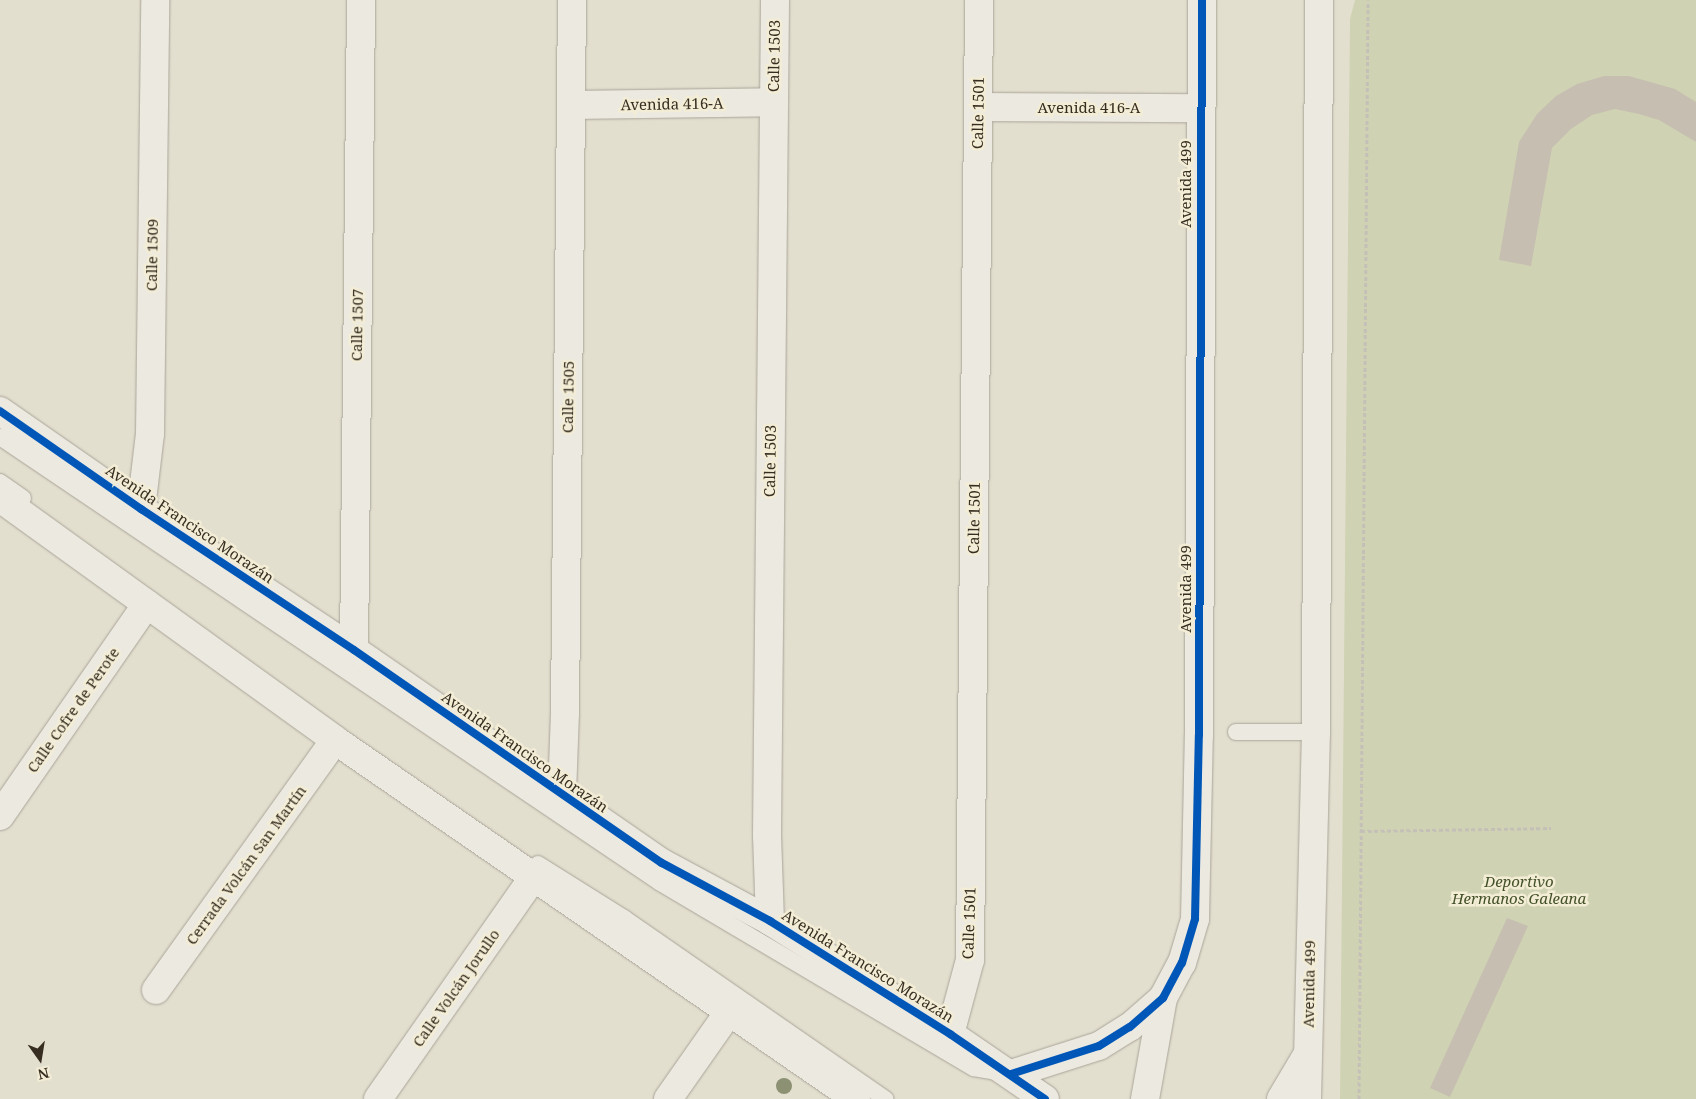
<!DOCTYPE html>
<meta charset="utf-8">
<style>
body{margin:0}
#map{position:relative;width:1696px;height:1099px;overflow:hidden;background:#e3dfcf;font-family:"Noto Serif",serif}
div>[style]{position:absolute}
.green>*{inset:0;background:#cfd3b3}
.building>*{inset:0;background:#c6beb0}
.path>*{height:3px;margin-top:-1.5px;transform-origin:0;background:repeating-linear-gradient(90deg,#c4c0b7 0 4px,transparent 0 6.5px)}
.roads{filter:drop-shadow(0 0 1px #a9a498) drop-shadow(0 0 1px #a9a498)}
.service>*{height:16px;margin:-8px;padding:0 8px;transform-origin:8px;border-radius:8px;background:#ece9e0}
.minor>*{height:28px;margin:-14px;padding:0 14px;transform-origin:14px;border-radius:14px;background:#ece9e0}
.tertiary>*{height:28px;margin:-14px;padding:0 14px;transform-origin:14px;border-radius:14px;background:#ece9e0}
.cycleway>*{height:8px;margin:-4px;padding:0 4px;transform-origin:4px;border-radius:4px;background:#0057b8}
.trees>*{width:16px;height:16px;margin:-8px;border-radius:50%;background:#8c9174}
span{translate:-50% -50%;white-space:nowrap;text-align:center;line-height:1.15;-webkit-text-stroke:5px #f3edd6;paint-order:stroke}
.street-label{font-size:15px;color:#372d20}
.park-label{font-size:15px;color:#445229;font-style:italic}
.north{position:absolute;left:15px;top:1034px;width:50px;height:50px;-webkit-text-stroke:4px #f3edd6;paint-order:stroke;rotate:167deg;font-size:14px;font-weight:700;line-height:20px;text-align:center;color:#372d20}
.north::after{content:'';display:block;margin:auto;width:18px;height:22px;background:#372d20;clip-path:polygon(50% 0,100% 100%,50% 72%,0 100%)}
</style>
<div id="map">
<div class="green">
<div style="clip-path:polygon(1355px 0,1696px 0,1696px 1099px,1340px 1099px,1350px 19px)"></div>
</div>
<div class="building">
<div style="clip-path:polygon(1604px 76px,1629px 76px,1675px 89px,1696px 102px,1696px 142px,1659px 120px,1639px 114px,1615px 109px,1592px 115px,1571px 129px,1552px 148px,1531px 266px,1499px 260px,1519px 142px,1537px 114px,1556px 96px,1577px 84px)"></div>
<div style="clip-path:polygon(1507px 918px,1528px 926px,1450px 1097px,1430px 1088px)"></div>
</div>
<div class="path">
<div style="left:1361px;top:831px;width:190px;rotate:-0.9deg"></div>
<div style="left:1359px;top:1099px;width:1099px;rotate:-89.53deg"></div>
</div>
<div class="roads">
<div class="service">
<div style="left:0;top:437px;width:795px;rotate:34.03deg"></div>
<div style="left:659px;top:882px;width:366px;rotate:30.6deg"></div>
<div style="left:974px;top:1068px;width:22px;rotate:10deg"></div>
<div style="left:0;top:482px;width:28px;rotate:35deg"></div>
<div style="left:1236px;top:732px;width:80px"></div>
<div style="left:538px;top:864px;width:102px;rotate:32.1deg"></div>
<div style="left:624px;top:918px;width:318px;rotate:34.7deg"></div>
</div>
<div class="minor">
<div style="left:571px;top:105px;width:203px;rotate:-0.8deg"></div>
<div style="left:978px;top:107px;width:222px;rotate:0.3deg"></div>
<div style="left:141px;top:509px;width:76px;rotate:-83.2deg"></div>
<div style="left:150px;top:434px;width:434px;rotate:-89.3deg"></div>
<div style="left:354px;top:650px;width:650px;rotate:-89.38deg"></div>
<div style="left:562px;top:794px;width:81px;rotate:-87.9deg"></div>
<div style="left:565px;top:713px;width:713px;rotate:-89.44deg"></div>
<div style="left:0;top:816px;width:258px;rotate:-55.3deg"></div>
<div style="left:770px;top:921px;width:86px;rotate:-92deg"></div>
<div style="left:767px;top:835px;width:835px;rotate:-89.45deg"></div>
<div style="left:156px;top:990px;width:307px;rotate:-54.4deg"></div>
<div style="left:950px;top:1034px;width:77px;rotate:-74.9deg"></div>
<div style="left:970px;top:960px;width:960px;rotate:-89.46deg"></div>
<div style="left:378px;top:1099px;width:272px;rotate:-55deg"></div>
<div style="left:668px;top:1099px;width:106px;rotate:-55deg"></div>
</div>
<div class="tertiary">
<div style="left:0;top:411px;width:172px;rotate:34.8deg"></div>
<div style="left:141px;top:509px;width:255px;rotate:33.5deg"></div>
<div style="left:354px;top:650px;width:374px;rotate:34.7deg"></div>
<div style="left:662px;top:863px;width:123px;rotate:28.2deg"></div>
<div style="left:770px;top:921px;width:213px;rotate:32.1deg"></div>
<div style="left:950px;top:1034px;width:115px;rotate:34.4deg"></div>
<div style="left:0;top:498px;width:413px;rotate:35.8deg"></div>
<div style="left:335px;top:740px;width:633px;rotate:34.57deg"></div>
<div style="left:1011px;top:1074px;width:92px;rotate:-17.7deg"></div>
<div style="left:1099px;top:1046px;width:36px;rotate:-32deg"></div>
<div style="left:1130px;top:1027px;width:44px;rotate:-41.3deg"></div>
<div style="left:1163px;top:998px;width:40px;rotate:-62deg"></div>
<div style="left:1182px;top:963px;width:46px;rotate:-73.5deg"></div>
<div style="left:1195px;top:919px;width:184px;rotate:-88.8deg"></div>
<div style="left:1199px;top:735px;width:735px;rotate:-89.77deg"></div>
<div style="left:1145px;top:1099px;width:103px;rotate:-79.9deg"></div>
<div style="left:1281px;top:1099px;width:51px;rotate:-59.4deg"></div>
<div style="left:1307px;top:1099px;width:367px;rotate:-88.6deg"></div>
<div style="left:1316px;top:732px;width:732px;rotate:-89.77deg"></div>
</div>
</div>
<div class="cycleway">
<div style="left:0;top:411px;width:172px;rotate:34.8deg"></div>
<div style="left:141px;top:509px;width:255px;rotate:33.5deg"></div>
<div style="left:354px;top:650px;width:374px;rotate:34.7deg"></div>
<div style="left:662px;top:863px;width:123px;rotate:28.2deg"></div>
<div style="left:770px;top:921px;width:213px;rotate:32.1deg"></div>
<div style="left:950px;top:1034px;width:115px;rotate:34.4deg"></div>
<div style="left:1011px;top:1074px;width:92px;rotate:-17.7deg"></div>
<div style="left:1099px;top:1046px;width:36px;rotate:-32deg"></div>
<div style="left:1130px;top:1027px;width:44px;rotate:-41.3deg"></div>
<div style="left:1163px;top:998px;width:40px;rotate:-62deg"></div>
<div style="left:1182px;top:963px;width:46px;rotate:-73.5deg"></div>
<div style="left:1195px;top:919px;width:184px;rotate:-88.8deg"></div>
<div style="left:1199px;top:735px;width:735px;rotate:-89.77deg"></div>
</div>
<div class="trees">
<div style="left:784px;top:1086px"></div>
</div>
<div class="street-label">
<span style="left:774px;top:56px;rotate:-89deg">Calle 1503</span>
<span style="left:672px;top:104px;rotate:-1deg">Avenida 416-A</span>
<span style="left:1089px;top:108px">Avenida 416-A</span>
<span style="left:978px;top:113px;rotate:-89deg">Calle 1501</span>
<span style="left:1186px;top:184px;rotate:-90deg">Avenida 499</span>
<span style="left:152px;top:255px;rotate:-89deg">Calle 1509</span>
<span style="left:357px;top:325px;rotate:-89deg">Calle 1507</span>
<span style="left:568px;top:397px;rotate:-89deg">Calle 1505</span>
<span style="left:770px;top:461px;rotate:-89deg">Calle 1503</span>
<span style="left:974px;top:518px;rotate:-89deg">Calle 1501</span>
<span style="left:190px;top:524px;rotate:34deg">Avenida Francisco Morazán</span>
<span style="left:1186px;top:589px;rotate:-90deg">Avenida 499</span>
<span style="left:73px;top:710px;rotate:-55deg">Calle Cofre de Perote</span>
<span style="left:525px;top:752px;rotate:35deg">Avenida Francisco Morazán</span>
<span style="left:246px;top:865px;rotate:-54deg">Cerrada Volcán San Martín</span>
<span style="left:969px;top:923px;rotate:-88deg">Calle 1501</span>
<span style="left:868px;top:966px;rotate:32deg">Avenida Francisco Morazán</span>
<span style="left:1309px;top:984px;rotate:-89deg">Avenida 499</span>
<span style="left:456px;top:988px;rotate:-55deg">Calle Volcán Jorullo</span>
</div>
<div class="park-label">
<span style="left:1519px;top:890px">Deportivo<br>Hermanos Galeana</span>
</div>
<div class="north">N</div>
</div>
